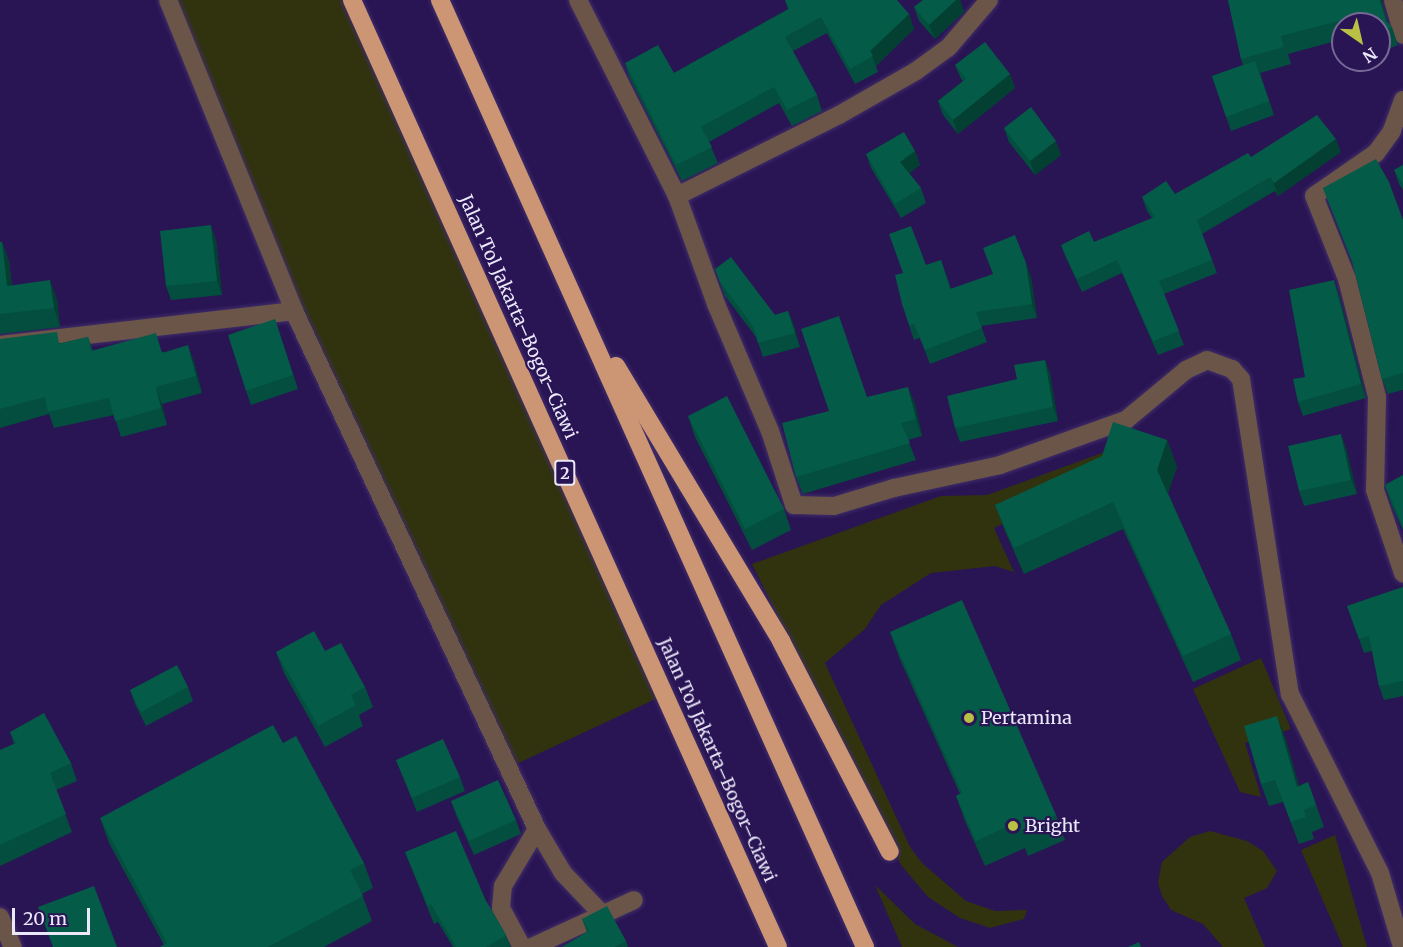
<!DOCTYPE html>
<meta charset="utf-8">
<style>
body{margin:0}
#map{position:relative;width:1403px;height:947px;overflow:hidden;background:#291454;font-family:Merriweather,serif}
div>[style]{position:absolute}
.green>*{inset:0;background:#31330e}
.roads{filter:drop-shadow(0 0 2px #402e68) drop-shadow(0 0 2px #402e68)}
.street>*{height:18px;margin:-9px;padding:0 9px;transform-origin:9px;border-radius:9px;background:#6b5548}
.highway>*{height:18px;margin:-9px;padding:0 9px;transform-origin:9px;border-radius:9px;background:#cc9675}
.wall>*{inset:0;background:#034e3e}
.shaded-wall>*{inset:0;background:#034032}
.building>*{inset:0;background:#045b48}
.dots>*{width:16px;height:16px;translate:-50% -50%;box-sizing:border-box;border:3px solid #291454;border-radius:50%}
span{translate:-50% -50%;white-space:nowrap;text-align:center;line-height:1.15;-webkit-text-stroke:4.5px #291454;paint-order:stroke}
.shield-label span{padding:2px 4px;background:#291454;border:2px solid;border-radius:4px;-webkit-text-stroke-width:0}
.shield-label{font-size:16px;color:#ebe9f9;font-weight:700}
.street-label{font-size:18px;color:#ebe9f9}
.poi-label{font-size:18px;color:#ebe9f9}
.left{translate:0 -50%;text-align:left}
.north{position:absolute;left:1331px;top:12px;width:60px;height:60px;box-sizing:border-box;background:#291454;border:2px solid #776996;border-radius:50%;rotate:146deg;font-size:16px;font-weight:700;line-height:24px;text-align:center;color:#ebe9f9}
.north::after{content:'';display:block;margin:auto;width:21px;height:27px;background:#bac046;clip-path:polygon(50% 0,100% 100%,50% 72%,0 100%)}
.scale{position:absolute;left:12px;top:908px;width:78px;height:27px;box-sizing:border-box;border:3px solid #ebe9f9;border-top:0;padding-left:8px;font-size:18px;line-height:21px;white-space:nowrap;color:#ebe9f9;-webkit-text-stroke:4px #291454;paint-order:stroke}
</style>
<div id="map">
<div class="green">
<div style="clip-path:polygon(168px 0,352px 0,664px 695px,508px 768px,294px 311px)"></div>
<div style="clip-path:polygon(1110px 450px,1103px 478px,994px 528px,1014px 572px,995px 566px,931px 573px,881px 605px,865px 629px,825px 663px,910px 847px,922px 863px,966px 901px,995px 911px,1027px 910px,1024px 919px,990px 928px,960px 918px,928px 897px,901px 865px,752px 564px,941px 496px,987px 495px)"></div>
<div style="clip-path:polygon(1261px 658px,1291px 729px,1245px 743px,1261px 797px,1240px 792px,1193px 689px)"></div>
<div style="clip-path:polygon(1210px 831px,1247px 841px,1263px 851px,1277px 871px,1267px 888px,1244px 898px,1265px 947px,1223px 947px,1203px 924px,1171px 910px,1162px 896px,1158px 882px,1162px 862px,1190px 837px)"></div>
<div style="clip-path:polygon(1335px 835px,1367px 947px,1343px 947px,1301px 850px)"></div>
<div style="clip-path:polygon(875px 885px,915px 924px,958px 947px,902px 947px)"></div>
</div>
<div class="roads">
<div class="street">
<div style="left:168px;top:0;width:336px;rotate:67.9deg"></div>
<div style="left:294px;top:311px;width:572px;rotate:64.87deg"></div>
<div style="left:537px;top:829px;width:51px;rotate:59.4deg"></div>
<div style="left:563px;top:873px;width:58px;rotate:46.4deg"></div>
<div style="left:578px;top:0;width:220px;rotate:63.2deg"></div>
<div style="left:677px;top:196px;width:115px;rotate:70.1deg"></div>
<div style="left:716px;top:304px;width:138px;rotate:67deg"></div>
<div style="left:770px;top:431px;width:78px;rotate:72deg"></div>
<div style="left:794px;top:505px;width:40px;rotate:1.4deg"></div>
<div style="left:834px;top:506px;width:63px;rotate:-16.7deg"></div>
<div style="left:894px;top:488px;width:108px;rotate:-12.2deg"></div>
<div style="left:1000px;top:465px;width:134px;rotate:-19.7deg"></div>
<div style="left:1126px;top:420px;width:78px;rotate:-39.8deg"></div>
<div style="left:1186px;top:370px;width:23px;rotate:-25deg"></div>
<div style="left:1207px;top:360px;width:27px;rotate:20deg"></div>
<div style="left:1232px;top:369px;width:13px;rotate:48deg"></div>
<div style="left:1241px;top:379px;width:319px;rotate:81.2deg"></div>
<div style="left:1290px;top:694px;width:200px;rotate:63.3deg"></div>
<div style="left:1380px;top:873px;width:77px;rotate:73.4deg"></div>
<div style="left:1393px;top:0;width:36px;rotate:74deg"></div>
<div style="left:1403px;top:100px;width:33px;rotate:110deg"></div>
<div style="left:1392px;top:131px;width:27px;rotate:126deg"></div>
<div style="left:1376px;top:153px;width:75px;rotate:145.3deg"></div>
<div style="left:1314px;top:196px;width:89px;rotate:68.3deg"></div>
<div style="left:1347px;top:279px;width:122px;rotate:75.7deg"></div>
<div style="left:1377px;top:397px;width:93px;rotate:91.2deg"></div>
<div style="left:1375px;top:490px;width:88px;rotate:71.4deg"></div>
<div style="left:677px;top:196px;width:181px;rotate:-26.6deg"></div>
<div style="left:839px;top:115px;width:89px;rotate:-29.7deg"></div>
<div style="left:916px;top:71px;width:39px;rotate:-36deg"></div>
<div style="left:948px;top:48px;width:63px;rotate:-49.5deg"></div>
<div style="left:0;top:345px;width:296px;rotate:-6.6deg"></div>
<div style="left:0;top:917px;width:33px;rotate:67deg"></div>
<div style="left:522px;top:947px;width:44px;rotate:-118.3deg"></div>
<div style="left:501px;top:908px;width:22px;rotate:-85deg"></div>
<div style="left:503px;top:886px;width:66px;rotate:-59.2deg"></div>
<div style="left:532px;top:947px;width:112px;rotate:-24.7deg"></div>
</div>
<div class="highway">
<div style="left:352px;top:0;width:1038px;rotate:65.78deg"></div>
<div style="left:440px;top:0;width:1038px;rotate:65.83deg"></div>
<div style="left:616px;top:366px;width:321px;rotate:59deg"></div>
<div style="left:781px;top:641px;width:237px;rotate:62.7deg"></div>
</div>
</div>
<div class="wall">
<div style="clip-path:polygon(785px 0,909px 14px,914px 29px,876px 66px,878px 72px,855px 84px,827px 33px,793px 51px,817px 95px,822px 111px,792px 126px,779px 103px,709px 142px,718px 163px,682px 181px,630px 79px,625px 63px,674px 73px,788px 9px)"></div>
<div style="clip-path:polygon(923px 0,960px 0,964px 12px,935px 39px,919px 21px,914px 7px)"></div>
<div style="clip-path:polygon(1228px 0,1382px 3px,1388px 23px,1392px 27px,1398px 45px,1379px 53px,1379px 24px,1343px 24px,1343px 39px,1288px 54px,1291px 64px,1260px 73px,1274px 115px,1231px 131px,1212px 76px,1243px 65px,1241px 59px)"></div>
<div style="clip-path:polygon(955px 65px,1010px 74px,1015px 88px,958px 134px,943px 115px,938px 101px,963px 81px,961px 79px)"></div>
<div style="clip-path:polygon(1004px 128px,1061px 155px,1035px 175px,1009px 142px)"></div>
<div style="clip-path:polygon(915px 151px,920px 165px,909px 173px,921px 188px,926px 203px,901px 218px,871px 168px,866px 154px)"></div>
<div style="clip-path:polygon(1341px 152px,1278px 196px,1275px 191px,1202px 234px,1217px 273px,1164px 294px,1184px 345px,1158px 355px,1122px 273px,1082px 292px,1066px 258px,1061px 245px,1094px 242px,1152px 218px,1147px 211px,1142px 197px,1175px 194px,1251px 157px)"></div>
<div style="clip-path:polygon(1403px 165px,1403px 190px,1399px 184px,1394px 170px)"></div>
<div style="clip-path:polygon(1323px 188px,1403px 220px,1403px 390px,1388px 394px,1382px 379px,1353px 264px)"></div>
<div style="clip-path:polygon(216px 240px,222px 295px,171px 300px,166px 286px)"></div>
<div style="clip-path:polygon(0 242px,2px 242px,9px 261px,12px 286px,57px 299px,60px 327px,0 334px)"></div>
<div style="clip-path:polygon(941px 260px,951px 289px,1031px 277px,1037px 318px,981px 326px,987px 342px,930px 364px,920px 338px,914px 340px,909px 325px,926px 265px)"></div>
<div style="clip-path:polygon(715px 269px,775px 315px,788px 311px,800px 347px,763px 357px,756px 337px,725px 296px)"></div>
<div style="clip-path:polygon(1339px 295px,1366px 398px,1303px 416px,1298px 402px,1305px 377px)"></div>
<div style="clip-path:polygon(275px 319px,298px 389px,251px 405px,246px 391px)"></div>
<div style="clip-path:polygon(88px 337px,93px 351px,163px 352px,194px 362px,202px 393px,162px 404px,167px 425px,121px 437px,114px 415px,54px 428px,49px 414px,0 428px,0 339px,61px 343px)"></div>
<div style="clip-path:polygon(1045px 360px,1050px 374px,1058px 421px,960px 442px,955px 428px,1017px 379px)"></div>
<div style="clip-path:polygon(867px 397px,915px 404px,922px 436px,908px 440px,916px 460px,803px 494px,796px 477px,829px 411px)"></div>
<div style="clip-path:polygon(688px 416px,784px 509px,791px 530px,752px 550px,695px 437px)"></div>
<div style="clip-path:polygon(1167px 440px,1177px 467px,1168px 493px,1231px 634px,1241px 660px,1193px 682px,1123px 529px,1024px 574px,1005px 531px,995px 505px)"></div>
<div style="clip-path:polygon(1346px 448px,1357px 494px,1304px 506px,1299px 491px)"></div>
<div style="clip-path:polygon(1403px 475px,1403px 530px,1392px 506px,1385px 485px)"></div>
<div style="clip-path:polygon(1403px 587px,1403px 696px,1384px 700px,1379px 686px,1372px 651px,1364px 653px,1347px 606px)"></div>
<div style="clip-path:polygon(890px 632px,1056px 815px,1065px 840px,1028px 856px,1025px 848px,985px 866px,965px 821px,956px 796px,960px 794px,899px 657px)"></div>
<div style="clip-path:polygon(325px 651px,365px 687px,373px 707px,359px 715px,363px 726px,325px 747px,284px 673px,276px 652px)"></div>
<div style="clip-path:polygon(188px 687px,193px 701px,146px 726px,135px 704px,130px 690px)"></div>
<div style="clip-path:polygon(10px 732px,71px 763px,77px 781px,56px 790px,72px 832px,0 866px,0 750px,14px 744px)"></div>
<div style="clip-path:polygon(1285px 737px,1299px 786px,1308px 782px,1324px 827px,1312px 832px,1314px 839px,1299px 844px,1283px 802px,1269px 806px,1261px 784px)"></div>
<div style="clip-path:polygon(283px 743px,364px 863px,373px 888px,362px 894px,372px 921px,324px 947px,160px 947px,164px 945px,109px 843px,100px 818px)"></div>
<div style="clip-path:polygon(396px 760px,460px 777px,465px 791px,417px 812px)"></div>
<div style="clip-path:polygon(451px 801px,516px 820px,521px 834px,474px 855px,456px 815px)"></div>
<div style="clip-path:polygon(405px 852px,486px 901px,506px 935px,511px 947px,453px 947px,438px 922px,434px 924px)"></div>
<div style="clip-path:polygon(582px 919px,626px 941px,628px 947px,562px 947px,587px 932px)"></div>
</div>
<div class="shaded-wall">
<div style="clip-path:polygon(956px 0,960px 0,964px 12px,935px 39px,929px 25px)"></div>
<div style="clip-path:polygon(1380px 0,1383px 0,1382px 3px,1389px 29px)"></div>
<div style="clip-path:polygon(909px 14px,914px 29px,876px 66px,870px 51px)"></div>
<div style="clip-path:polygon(1010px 74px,1015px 88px,958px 134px,953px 120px)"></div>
<div style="clip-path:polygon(1336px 139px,1341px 152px,1278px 196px,1274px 183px)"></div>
<div style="clip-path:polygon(1056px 141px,1061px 155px,1035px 175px,1030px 161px)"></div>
<div style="clip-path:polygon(915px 151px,920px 165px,906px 176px,900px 162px)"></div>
<div style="clip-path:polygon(211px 225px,216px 240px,222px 295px,217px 281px)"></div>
<div style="clip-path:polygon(2px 242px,9px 261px,14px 305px,7px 286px)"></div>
<div style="clip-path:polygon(1026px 263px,1031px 277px,1037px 318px,1032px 304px)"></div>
<div style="clip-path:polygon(50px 280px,57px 299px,60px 327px,54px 308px)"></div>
<div style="clip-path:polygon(1334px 280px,1339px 295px,1366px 398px,1361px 384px)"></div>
<div style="clip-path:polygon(788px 311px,794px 325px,800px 347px,795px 333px)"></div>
<div style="clip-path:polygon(188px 345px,194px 362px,202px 393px,196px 376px)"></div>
<div style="clip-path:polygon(1045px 360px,1050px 374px,1058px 421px,1053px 407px)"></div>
<div style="clip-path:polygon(156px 387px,162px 404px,167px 425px,161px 408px)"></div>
<div style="clip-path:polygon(908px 387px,915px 404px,922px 436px,916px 419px)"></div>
<div style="clip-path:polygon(1341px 434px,1346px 448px,1357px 494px,1351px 480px)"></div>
<div style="clip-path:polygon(1167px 440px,1177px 467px,1167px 496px,1157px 470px)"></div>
<div style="clip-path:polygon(1277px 716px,1285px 737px,1305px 808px,1297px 787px)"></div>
</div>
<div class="building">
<div style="clip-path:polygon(785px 0,897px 0,909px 14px,870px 51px,873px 56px,850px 69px,821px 17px,785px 37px,817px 95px,787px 110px,774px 87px,701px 127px,712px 147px,676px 165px,625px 63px,658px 45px,674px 73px,789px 9px)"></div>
<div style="clip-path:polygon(923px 0,956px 0,929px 25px,914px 7px)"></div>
<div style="clip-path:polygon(1228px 0,1380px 0,1386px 21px,1392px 27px,1379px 33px,1379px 24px,1357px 24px,1354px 17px,1281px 36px,1284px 47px,1241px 59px)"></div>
<div style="clip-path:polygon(985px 42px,1010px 74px,953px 120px,938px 101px,966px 79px,955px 65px)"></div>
<div style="clip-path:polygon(1255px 61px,1269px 101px,1226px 117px,1212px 76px)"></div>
<div style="clip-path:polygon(1031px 107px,1056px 141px,1030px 161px,1004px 128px)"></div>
<div style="clip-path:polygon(1317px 115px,1336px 139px,1274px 183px,1270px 177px,1197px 220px,1212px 260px,1159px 281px,1179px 331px,1153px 341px,1117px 260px,1077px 279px,1061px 245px,1089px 231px,1094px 242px,1155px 217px,1142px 197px,1166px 181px,1175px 194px,1248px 153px,1251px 157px)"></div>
<div style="clip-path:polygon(904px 132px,915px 151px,900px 162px,921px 188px,895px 204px,866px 154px)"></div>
<div style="clip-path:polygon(1376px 159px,1389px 182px,1403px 220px,1403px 373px,1382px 379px,1352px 261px,1323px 188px)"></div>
<div style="clip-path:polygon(1403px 165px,1403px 184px,1394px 170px)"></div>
<div style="clip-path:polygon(211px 225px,217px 281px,166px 286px,160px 231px)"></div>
<div style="clip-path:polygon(911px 226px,926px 265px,941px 260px,950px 289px,993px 274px,983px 248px,1015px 235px,1026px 263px,1032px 304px,976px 312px,982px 328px,925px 350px,914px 324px,909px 325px,902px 304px,895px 275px,903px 273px,889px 234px)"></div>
<div style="clip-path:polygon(0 242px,2px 242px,7px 286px,50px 280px,54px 308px,0 314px)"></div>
<div style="clip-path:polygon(731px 257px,775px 315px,788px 311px,795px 333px,758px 343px,753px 326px,720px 282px,715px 269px)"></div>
<div style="clip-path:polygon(1334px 280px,1361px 384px,1298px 402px,1293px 379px,1305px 377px,1289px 290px)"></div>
<div style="clip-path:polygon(839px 316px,867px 397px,908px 387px,916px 419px,901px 423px,910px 443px,796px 477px,782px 423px,829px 411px,801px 329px)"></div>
<div style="clip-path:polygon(275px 319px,293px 375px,246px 391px,228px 335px)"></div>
<div style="clip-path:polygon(57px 332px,59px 344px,88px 337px,91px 351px,156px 333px,162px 353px,188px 345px,196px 376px,156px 387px,161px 408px,115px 421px,109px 398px,48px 412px,45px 397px,0 409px,0 339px)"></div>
<div style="clip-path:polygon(1045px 360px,1053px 407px,955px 428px,947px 396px,1017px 379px,1014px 365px)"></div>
<div style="clip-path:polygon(727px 396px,784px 509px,745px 529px,688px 416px)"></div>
<div style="clip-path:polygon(1113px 422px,1167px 440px,1157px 470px,1231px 634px,1183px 656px,1113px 502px,1014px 548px,995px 505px,1102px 456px)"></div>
<div style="clip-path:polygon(1341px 434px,1351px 480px,1299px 491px,1288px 446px)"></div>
<div style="clip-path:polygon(1403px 475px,1403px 527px,1385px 485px)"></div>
<div style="clip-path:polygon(1403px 587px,1403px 681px,1379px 686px,1369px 636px,1359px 639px,1347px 606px)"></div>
<div style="clip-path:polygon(962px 600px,1056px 815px,1019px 831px,1015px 823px,976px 841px,956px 796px,962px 793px,890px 632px)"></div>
<div style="clip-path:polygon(314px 631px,325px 651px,341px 643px,365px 687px,351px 695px,356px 705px,318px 726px,276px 652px)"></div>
<div style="clip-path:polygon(177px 665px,188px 687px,141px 712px,130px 690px)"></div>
<div style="clip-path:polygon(44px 713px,71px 763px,50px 773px,66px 814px,0 845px,0 750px,16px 743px,10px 732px)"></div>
<div style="clip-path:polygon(1277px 716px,1297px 787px,1308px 782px,1316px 805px,1304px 810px,1306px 817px,1291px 822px,1275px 780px,1261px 784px,1244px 726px)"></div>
<div style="clip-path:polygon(273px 725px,283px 743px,296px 736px,364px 863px,350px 870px,363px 896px,268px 947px,160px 947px,167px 943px,100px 818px)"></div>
<div style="clip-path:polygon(443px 739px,460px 777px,412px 798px,396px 760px)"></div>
<div style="clip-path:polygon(498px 780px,516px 820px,469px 841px,451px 801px)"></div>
<div style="clip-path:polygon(456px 831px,486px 901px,506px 935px,486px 947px,456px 947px,431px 904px,428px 906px,405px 852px)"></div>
<div style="clip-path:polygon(94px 886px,117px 947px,53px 947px,38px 907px)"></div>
<div style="clip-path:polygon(607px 906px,626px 941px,614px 947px,562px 947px,589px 931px,582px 919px)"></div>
<div style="clip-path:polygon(1139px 942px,1141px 947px,1128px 947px)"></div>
</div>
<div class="dots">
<div style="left:969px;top:718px;background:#bac046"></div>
<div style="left:1013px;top:826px;background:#bac046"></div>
</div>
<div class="shield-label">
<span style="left:565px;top:473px">2</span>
</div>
<div class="street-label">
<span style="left:518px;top:317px;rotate:66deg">Jalan Tol Jakarta–Bogor–Ciawi</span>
<span style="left:717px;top:760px;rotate:66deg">Jalan Tol Jakarta–Bogor–Ciawi</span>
</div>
<div class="poi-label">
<span class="left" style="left:981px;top:718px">Pertamina</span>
<span class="left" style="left:1025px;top:826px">Bright</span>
</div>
<div class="north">N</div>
<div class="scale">20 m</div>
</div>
